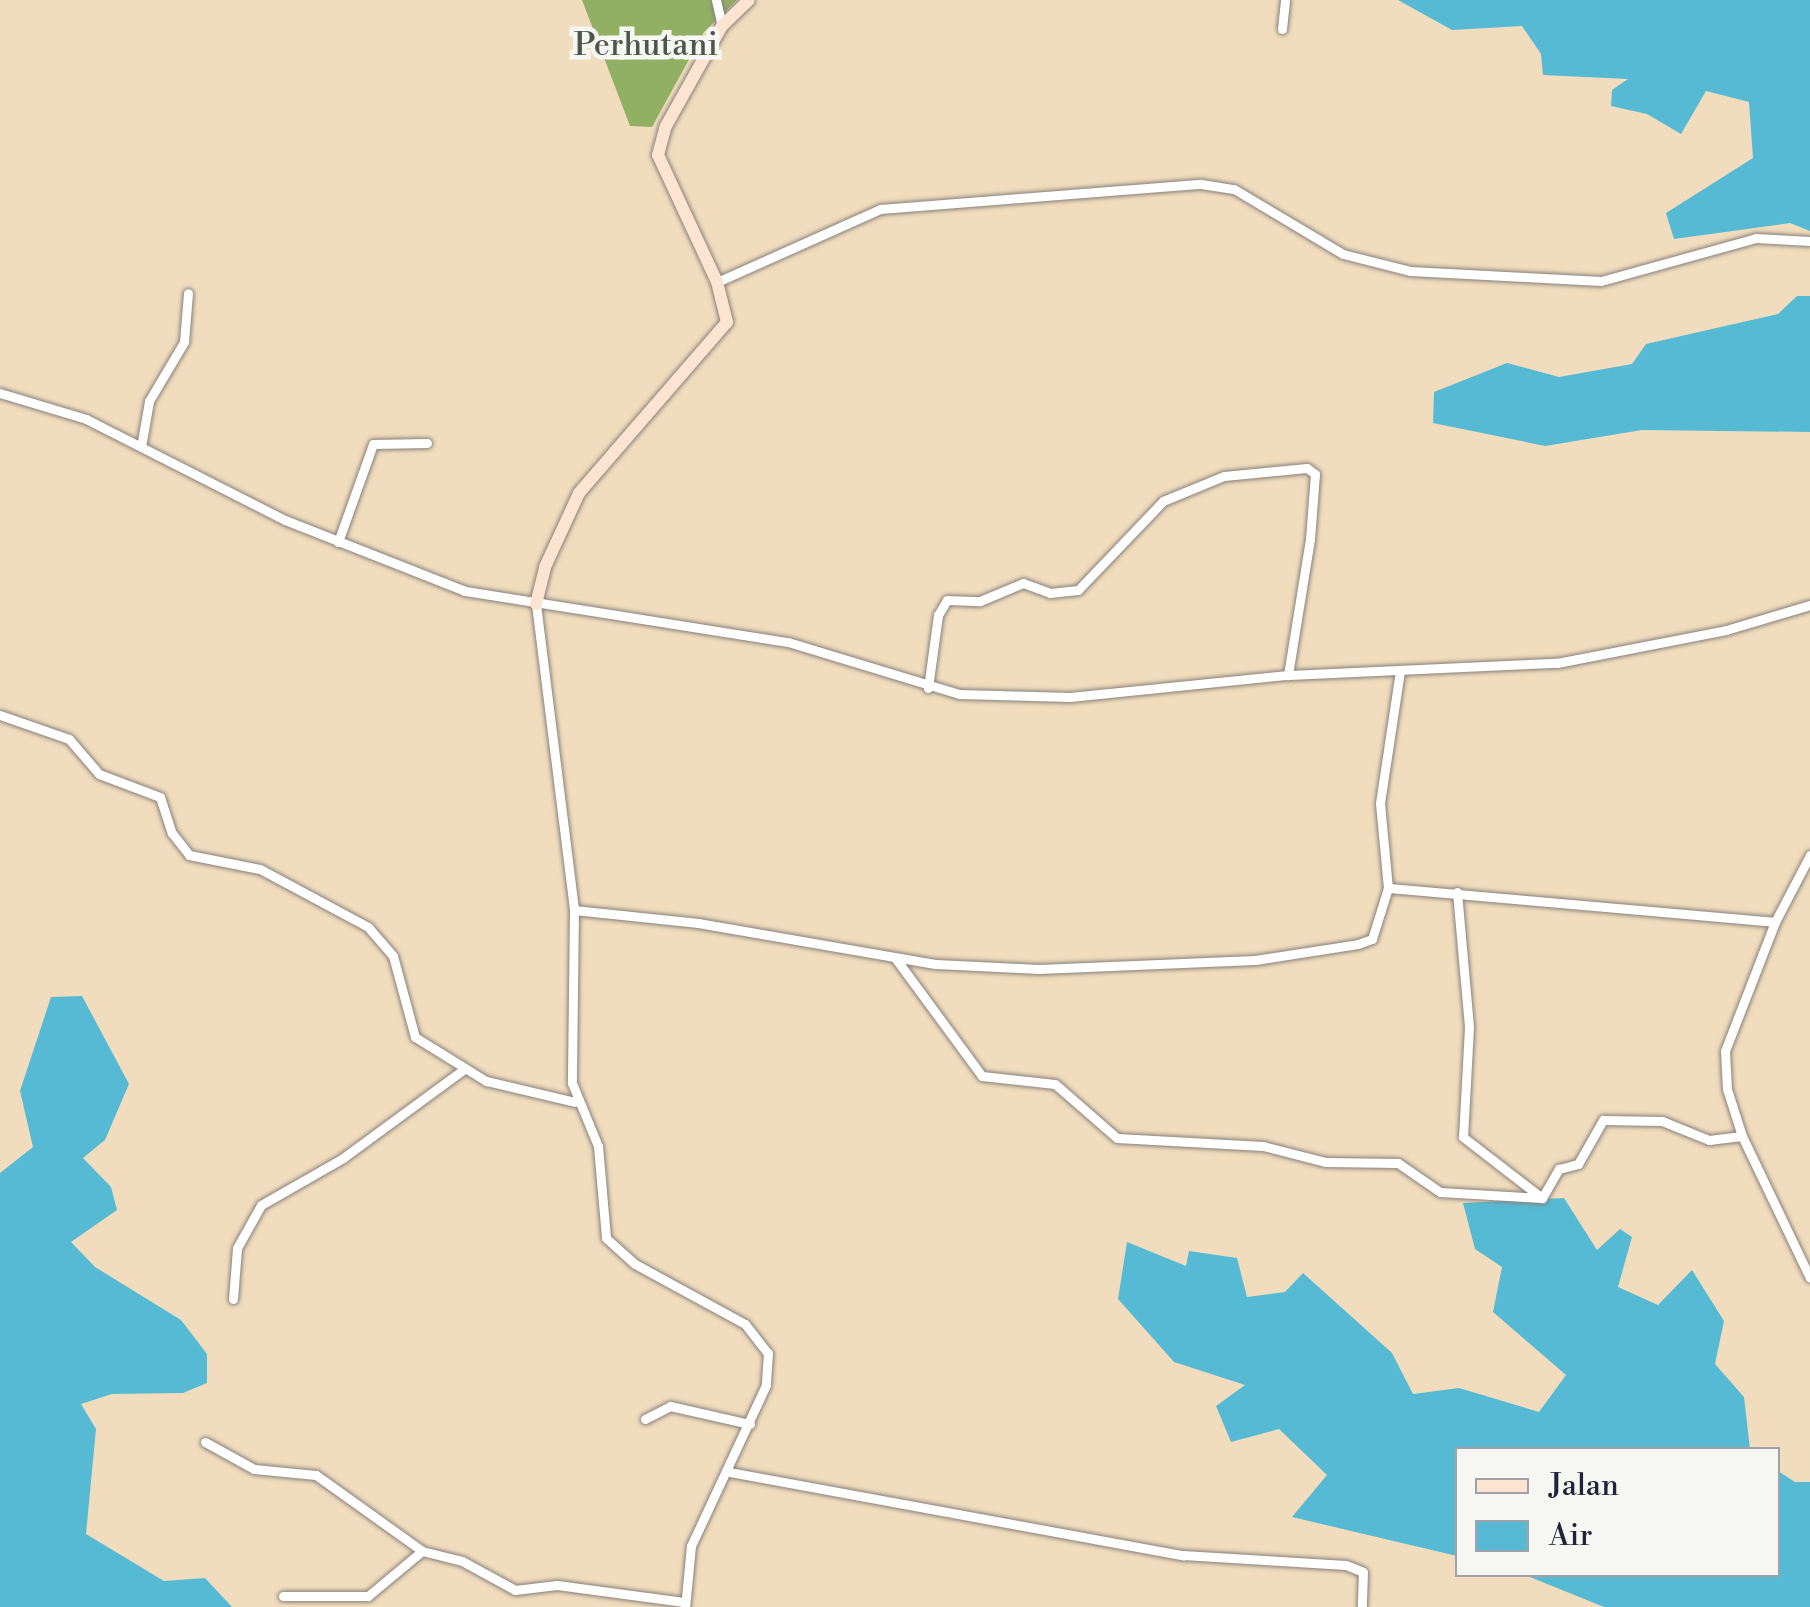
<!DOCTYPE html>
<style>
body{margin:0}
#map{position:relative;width:1810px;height:1607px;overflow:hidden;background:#f1ddbe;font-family:"Libre Bodoni",serif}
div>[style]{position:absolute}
.forest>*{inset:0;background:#91b063}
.water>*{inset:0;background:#56bad4}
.roads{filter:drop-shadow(0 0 2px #8a807c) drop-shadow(0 0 2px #8a807c)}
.street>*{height:9px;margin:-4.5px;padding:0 4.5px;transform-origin:4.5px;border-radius:4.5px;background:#fff}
.secondary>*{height:12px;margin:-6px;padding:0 6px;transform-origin:6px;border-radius:6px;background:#fde4d1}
span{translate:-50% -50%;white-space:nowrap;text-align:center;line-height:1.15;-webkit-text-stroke:9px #f6f6f2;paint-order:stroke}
.park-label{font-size:32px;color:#4f554b}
.legend{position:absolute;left:1455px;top:1447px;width:325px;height:130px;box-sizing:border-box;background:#f6f6f2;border:2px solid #a1a1a9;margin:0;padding:12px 18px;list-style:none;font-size:30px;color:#22223b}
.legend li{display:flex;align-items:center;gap:20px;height:50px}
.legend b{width:50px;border:2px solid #a1a1a9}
</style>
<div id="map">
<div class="forest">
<div style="clip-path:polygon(582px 0,737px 0,704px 32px,652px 127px,630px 126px)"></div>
</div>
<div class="water">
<div style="clip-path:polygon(1398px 0,1810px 0,1810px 231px,1790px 223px,1674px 239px,1666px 213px,1753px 158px,1749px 102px,1706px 91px,1681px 134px,1647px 114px,1611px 106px,1612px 90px,1628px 79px,1543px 75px,1541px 54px,1522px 26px,1452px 30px)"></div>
<div style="clip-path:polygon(1797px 296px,1810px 296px,1810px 432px,1642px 430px,1545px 446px,1433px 423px,1434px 392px,1507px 363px,1559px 377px,1632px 364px,1646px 344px,1778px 314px)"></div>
<div style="clip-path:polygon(82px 996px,129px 1084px,105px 1140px,83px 1158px,111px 1187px,117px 1210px,71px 1242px,95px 1267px,181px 1320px,207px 1354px,207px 1383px,183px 1393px,112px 1394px,81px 1404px,96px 1429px,86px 1534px,164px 1581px,205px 1578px,232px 1607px,0 1607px,0 1173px,33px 1147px,20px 1091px,51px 997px)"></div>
<div style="clip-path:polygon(1564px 1198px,1597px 1250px,1620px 1229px,1632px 1237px,1618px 1287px,1658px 1305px,1692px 1270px,1724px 1321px,1715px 1364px,1744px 1397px,1750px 1449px,1458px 1450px,1457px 1556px,1292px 1517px,1327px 1475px,1279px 1429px,1231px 1442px,1216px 1406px,1245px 1385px,1174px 1362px,1118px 1299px,1127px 1242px,1186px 1266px,1189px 1251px,1237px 1258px,1247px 1297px,1285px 1292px,1303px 1273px,1392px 1353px,1413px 1394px,1459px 1388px,1539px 1412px,1566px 1375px,1493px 1312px,1502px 1267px,1475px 1249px,1463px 1203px)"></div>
<div style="clip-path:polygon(1778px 1471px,1795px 1482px,1810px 1482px,1810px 1607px,1604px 1607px,1525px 1575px,1778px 1574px)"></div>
</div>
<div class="roads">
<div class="street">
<div style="left:716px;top:0;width:27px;rotate:77deg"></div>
<div style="left:1282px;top:29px;width:29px;rotate:-84deg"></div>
<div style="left:717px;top:282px;width:179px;rotate:-24.1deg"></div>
<div style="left:880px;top:209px;width:322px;rotate:-4.5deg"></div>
<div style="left:1201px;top:184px;width:33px;rotate:9deg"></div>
<div style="left:1234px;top:189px;width:127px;rotate:30.8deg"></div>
<div style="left:1343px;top:254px;width:69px;rotate:14.2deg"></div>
<div style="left:1410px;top:271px;width:191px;rotate:3deg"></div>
<div style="left:1601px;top:281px;width:161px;rotate:-15.5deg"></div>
<div style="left:1756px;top:238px;width:54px;rotate:3.2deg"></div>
<div style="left:0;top:393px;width:90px;rotate:16.8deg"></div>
<div style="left:86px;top:419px;width:223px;rotate:26.9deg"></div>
<div style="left:285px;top:520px;width:193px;rotate:21.5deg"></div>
<div style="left:465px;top:591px;width:327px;rotate:9deg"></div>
<div style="left:788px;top:642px;width:179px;rotate:16.9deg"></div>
<div style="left:959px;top:694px;width:111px;rotate:1.5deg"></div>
<div style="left:1070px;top:697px;width:219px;rotate:-5.8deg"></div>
<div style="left:1288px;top:675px;width:269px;rotate:-2.6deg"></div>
<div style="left:1557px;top:663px;width:172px;rotate:-11deg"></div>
<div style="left:1726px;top:630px;width:88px;rotate:-16.6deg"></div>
<div style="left:141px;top:447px;width:47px;rotate:-80.1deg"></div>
<div style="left:149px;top:401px;width:69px;rotate:-59.3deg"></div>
<div style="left:184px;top:342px;width:49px;rotate:-85.3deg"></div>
<div style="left:338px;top:542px;width:104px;rotate:-70.3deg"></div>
<div style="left:373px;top:444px;width:54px;rotate:-1.1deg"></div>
<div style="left:536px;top:604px;width:308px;rotate:82.9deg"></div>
<div style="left:574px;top:910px;width:173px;rotate:90.7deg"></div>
<div style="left:572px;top:1083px;width:68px;rotate:67.6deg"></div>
<div style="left:598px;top:1146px;width:92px;rotate:85deg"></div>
<div style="left:606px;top:1238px;width:39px;rotate:42deg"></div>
<div style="left:635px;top:1264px;width:125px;rotate:28.6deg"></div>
<div style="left:745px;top:1324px;width:37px;rotate:52deg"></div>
<div style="left:768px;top:1353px;width:32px;rotate:94deg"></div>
<div style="left:766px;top:1385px;width:178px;rotate:115deg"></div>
<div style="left:691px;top:1546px;width:61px;rotate:95.6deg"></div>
<div style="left:928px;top:688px;width:74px;rotate:-82.2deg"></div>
<div style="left:938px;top:615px;width:17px;rotate:-59deg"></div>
<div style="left:947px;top:600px;width:33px;rotate:2deg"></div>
<div style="left:980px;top:601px;width:47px;rotate:-22.7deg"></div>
<div style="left:1023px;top:583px;width:29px;rotate:20deg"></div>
<div style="left:1050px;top:593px;width:28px;rotate:-6deg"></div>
<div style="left:1078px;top:590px;width:123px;rotate:-46.3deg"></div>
<div style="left:1163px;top:501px;width:66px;rotate:-22.3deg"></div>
<div style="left:1224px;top:476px;width:83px;rotate:-5.5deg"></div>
<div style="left:1307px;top:468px;width:10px;rotate:37deg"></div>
<div style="left:1315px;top:474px;width:65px;rotate:94.4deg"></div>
<div style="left:1310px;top:539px;width:138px;rotate:99.2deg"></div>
<div style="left:0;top:715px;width:73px;rotate:19.2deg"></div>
<div style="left:69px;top:739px;width:46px;rotate:49.4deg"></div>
<div style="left:99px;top:774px;width:65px;rotate:20.7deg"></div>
<div style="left:160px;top:797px;width:38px;rotate:72deg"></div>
<div style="left:172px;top:833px;width:28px;rotate:52deg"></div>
<div style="left:189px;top:855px;width:72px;rotate:11.2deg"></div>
<div style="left:260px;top:869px;width:123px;rotate:28.2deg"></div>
<div style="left:368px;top:927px;width:38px;rotate:49deg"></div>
<div style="left:393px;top:956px;width:84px;rotate:74.8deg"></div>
<div style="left:415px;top:1037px;width:84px;rotate:31.8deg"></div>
<div style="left:486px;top:1081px;width:91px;rotate:13.3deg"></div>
<div style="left:1810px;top:855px;width:76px;rotate:117.6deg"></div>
<div style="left:1775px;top:922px;width:138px;rotate:111.2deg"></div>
<div style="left:1725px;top:1051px;width:38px;rotate:87deg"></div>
<div style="left:1727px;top:1089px;width:49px;rotate:72.3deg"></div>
<div style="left:1742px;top:1136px;width:157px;rotate:64.4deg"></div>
<div style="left:1388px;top:888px;width:388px;rotate:5deg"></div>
<div style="left:1457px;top:892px;width:136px;rotate:84.9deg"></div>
<div style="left:1469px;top:1027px;width:110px;rotate:93.1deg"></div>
<div style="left:1463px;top:1137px;width:100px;rotate:37.7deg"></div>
<div style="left:574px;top:910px;width:125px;rotate:6deg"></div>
<div style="left:698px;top:923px;width:242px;rotate:9.8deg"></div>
<div style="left:936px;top:964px;width:103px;rotate:2.8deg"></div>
<div style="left:1039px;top:969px;width:216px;rotate:-2.4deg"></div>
<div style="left:1255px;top:960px;width:104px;rotate:-8.8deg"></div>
<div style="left:1358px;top:944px;width:15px;rotate:-20deg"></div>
<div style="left:1372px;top:939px;width:53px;rotate:-72.6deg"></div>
<div style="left:1388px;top:888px;width:85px;rotate:-95.4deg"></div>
<div style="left:1380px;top:803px;width:134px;rotate:-81.4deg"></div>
<div style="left:896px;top:959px;width:145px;rotate:53.7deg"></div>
<div style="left:982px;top:1076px;width:73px;rotate:6.3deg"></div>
<div style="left:1055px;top:1084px;width:82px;rotate:41.1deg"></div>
<div style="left:1117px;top:1138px;width:146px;rotate:3.1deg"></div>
<div style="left:1263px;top:1146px;width:65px;rotate:14.3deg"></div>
<div style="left:1326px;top:1162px;width:72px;rotate:0.8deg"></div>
<div style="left:1398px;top:1163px;width:51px;rotate:34.6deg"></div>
<div style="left:1440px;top:1192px;width:102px;rotate:3.4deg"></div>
<div style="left:1542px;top:1198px;width:34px;rotate:-60deg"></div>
<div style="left:1559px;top:1169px;width:20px;rotate:-15deg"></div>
<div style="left:1578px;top:1164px;width:51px;rotate:-60.4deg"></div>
<div style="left:1603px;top:1120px;width:59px;rotate:1deg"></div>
<div style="left:1662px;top:1121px;width:51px;rotate:22deg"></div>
<div style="left:1709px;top:1140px;width:33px;rotate:-7deg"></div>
<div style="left:233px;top:1299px;width:51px;rotate:-85.5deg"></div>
<div style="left:237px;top:1248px;width:49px;rotate:-60.8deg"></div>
<div style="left:261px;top:1205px;width:95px;rotate:-29.8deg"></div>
<div style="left:343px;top:1158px;width:149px;rotate:-36.3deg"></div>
<div style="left:645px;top:1419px;width:28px;rotate:-27deg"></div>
<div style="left:670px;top:1406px;width:82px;rotate:12.7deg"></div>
<div style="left:205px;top:1442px;width:56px;rotate:28.9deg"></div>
<div style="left:254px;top:1469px;width:62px;rotate:5.5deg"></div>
<div style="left:316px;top:1475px;width:130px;rotate:35.6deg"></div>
<div style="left:422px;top:1551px;width:41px;rotate:14deg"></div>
<div style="left:462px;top:1561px;width:60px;rotate:28.7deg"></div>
<div style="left:515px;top:1590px;width:42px;rotate:-6.8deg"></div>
<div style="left:557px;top:1585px;width:128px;rotate:7.6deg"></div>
<div style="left:729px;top:1472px;width:462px;rotate:10.4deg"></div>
<div style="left:1183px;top:1555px;width:163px;rotate:3.5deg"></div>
<div style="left:1346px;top:1565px;width:18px;rotate:22deg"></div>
<div style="left:1363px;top:1572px;width:35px;rotate:92deg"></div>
<div style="left:283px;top:1596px;width:85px"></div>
<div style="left:368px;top:1596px;width:70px;rotate:-39.8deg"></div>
</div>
<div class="secondary">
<div style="left:536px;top:604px;width:38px;rotate:-76deg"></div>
<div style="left:545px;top:567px;width:81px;rotate:-65.3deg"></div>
<div style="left:579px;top:493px;width:226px;rotate:-49.1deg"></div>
<div style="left:727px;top:322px;width:41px;rotate:-104deg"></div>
<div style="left:717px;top:282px;width:140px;rotate:-114.9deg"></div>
<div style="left:658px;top:155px;width:30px;rotate:-75deg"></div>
<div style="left:666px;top:126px;width:115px;rotate:-60.8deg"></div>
<div style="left:722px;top:26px;width:37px;rotate:-44deg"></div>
</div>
</div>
<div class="park-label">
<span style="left:646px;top:45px">Perhutani</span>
</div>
<ul class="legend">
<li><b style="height:12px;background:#fde4d1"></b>Jalan</li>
<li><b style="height:28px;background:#56bad4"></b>Air</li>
</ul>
</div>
